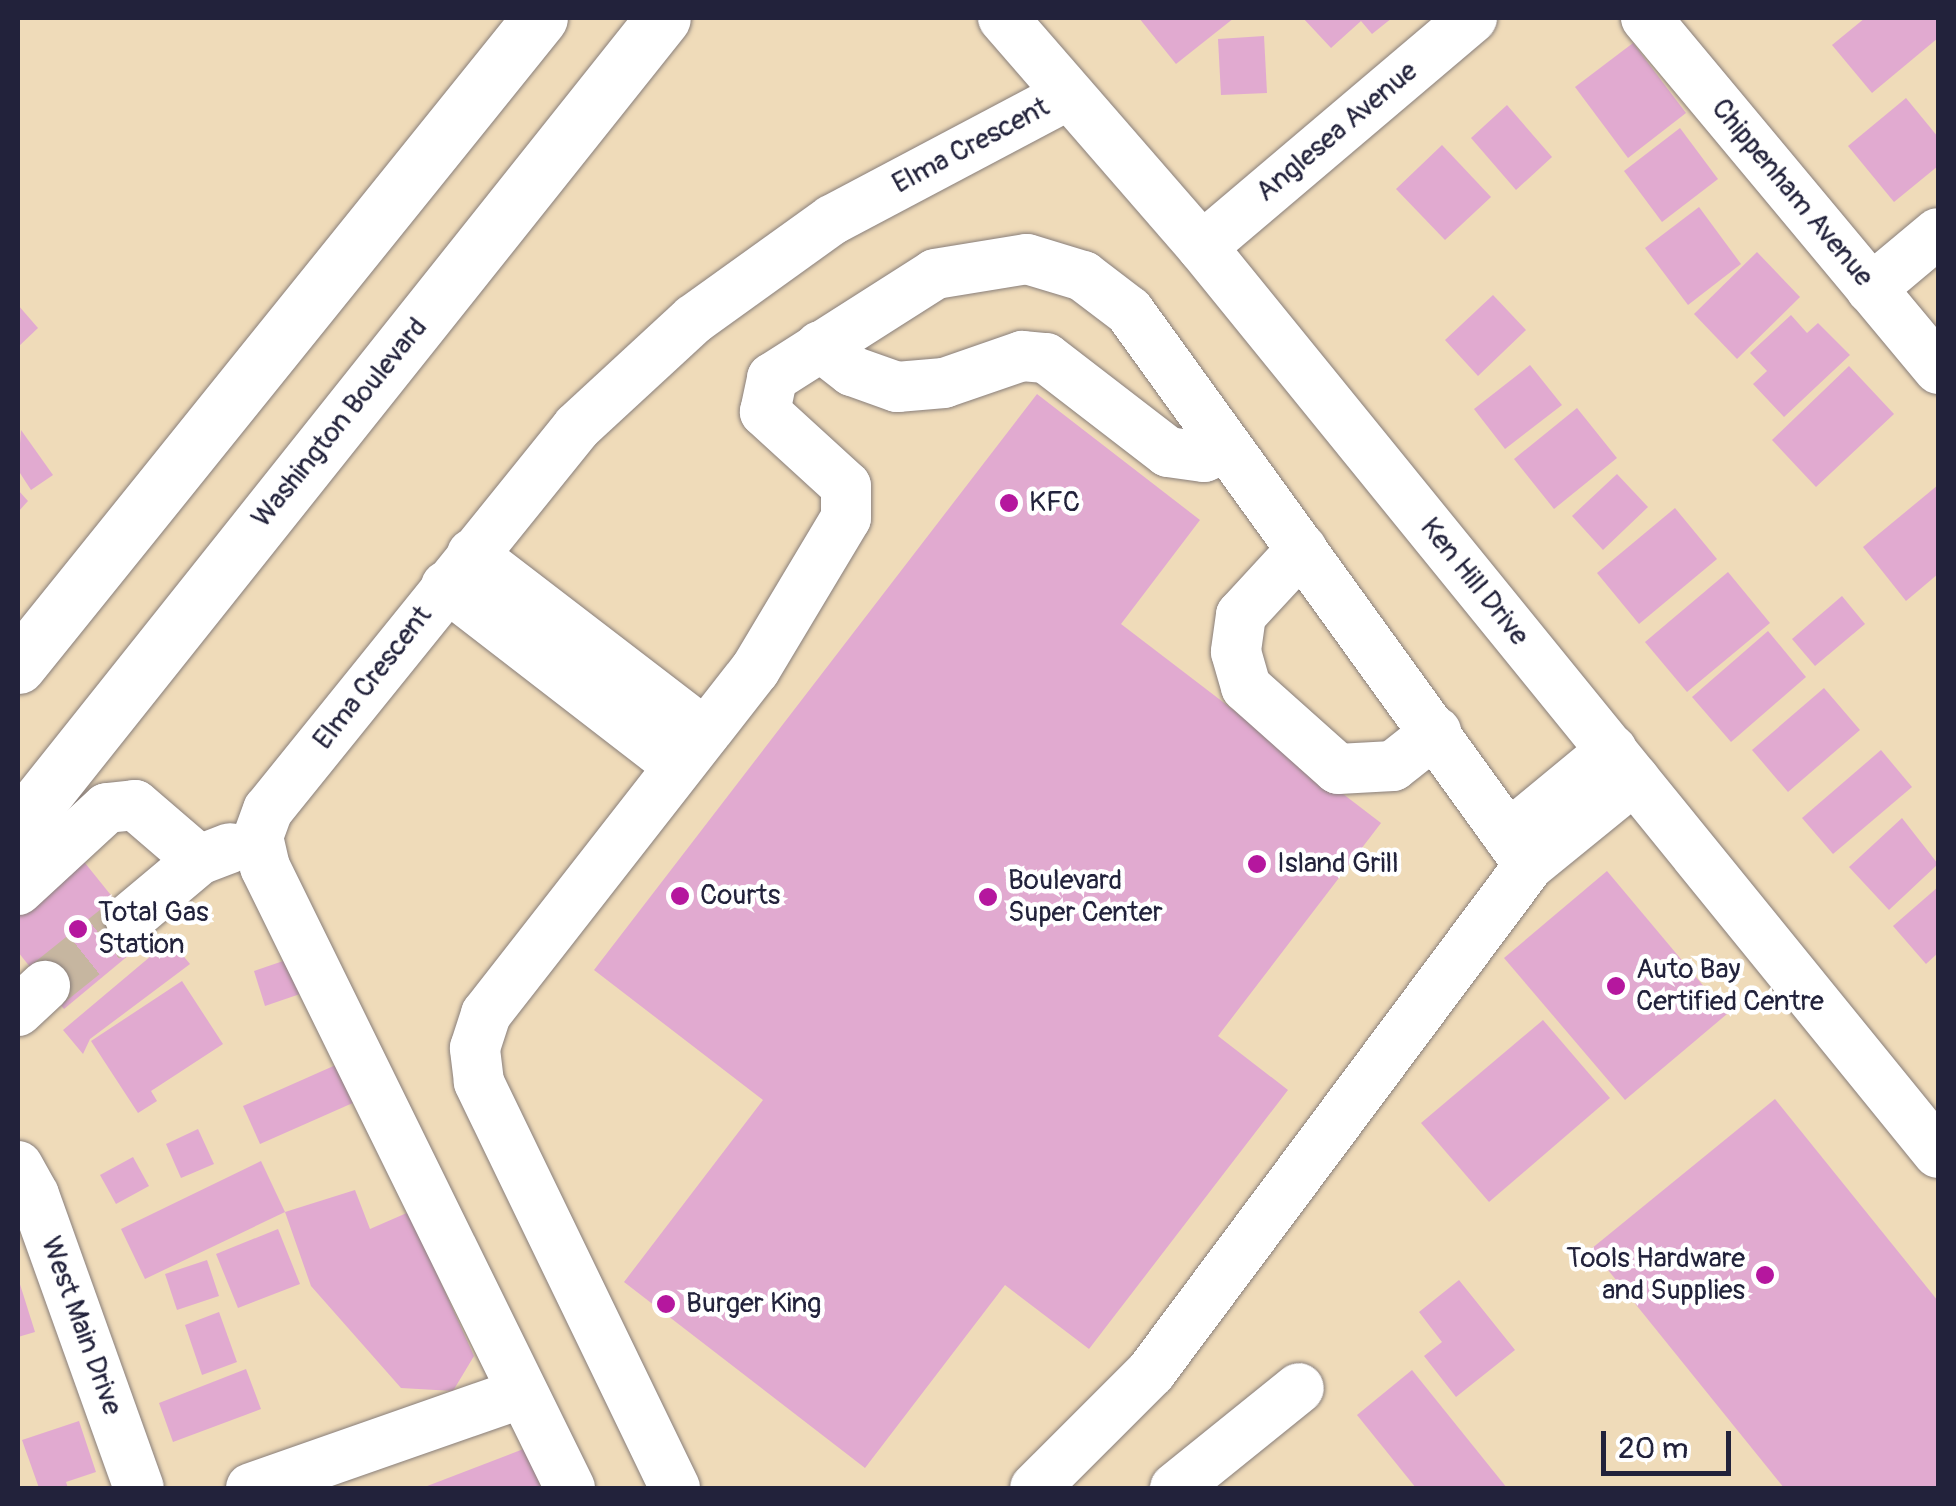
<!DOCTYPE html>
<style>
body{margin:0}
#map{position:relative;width:1956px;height:1506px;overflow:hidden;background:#efdbb9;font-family:Pangolin,sans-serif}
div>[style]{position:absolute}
.building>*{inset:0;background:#e1aad0}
.minor-tunnel>*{height:50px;margin-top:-25px;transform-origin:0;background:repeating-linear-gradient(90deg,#c6b6a0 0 50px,transparent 0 75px)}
.roads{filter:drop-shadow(0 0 2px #887e7a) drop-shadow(0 0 2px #887e7a)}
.minor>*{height:50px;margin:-25px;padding:0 25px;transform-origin:25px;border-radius:25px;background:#fff}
.highway>*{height:55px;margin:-27.5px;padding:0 27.5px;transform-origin:27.5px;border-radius:27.5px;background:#fff}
.dots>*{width:28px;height:28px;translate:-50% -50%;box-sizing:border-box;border:5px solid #fff;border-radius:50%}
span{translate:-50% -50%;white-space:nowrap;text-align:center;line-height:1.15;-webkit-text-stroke:9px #fff;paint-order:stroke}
.street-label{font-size:28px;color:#22223b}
.poi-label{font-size:28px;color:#22223b}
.left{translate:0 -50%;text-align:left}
.right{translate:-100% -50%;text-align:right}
.frame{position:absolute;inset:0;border:20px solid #22223b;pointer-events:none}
.scale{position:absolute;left:1601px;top:1431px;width:130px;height:45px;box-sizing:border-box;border:5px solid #22223b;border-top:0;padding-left:12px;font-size:30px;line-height:35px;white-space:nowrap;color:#22223b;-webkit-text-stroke:8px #fff;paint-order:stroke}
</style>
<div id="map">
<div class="building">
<div style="clip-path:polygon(1139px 18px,1234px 18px,1176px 64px)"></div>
<div style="clip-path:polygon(1303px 18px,1392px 18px,1372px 34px,1361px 21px,1331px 48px)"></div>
<div style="clip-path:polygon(1865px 18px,1938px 18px,1938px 38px,1872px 93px,1832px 45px)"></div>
<div style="clip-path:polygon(1264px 36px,1267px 93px,1221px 95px,1218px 39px)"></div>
<div style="clip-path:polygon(1633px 43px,1686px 113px,1628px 158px,1575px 87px)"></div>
<div style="clip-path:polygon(1906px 98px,1938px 137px,1938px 166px,1894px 202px,1848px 146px)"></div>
<div style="clip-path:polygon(1507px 105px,1552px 157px,1516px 190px,1471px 138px)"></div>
<div style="clip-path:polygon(1680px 128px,1718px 179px,1662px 222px,1624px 171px)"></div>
<div style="clip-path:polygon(1442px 145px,1491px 197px,1445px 240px,1396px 189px)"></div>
<div style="clip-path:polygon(1699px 207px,1741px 264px,1688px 305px,1645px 248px)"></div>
<div style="clip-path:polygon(1757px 252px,1800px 297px,1737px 359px,1694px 314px)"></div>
<div style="clip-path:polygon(1493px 295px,1526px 330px,1478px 376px,1445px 340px)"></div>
<div style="clip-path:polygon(18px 305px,38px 328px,18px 347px)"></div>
<div style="clip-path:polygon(1791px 315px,1807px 333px,1818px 323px,1850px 355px,1784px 417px,1753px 384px,1767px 371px,1750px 353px)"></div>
<div style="clip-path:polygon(1530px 365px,1562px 405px,1505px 449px,1474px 409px)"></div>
<div style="clip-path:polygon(1849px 366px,1894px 414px,1816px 487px,1772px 440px)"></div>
<div style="clip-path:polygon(1037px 394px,1200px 520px,1121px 624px,1381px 823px,1218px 1036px,1288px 1090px,1089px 1349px,1005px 1285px,865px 1468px,624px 1282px,763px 1100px,594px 970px)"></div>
<div style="clip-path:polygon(1577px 408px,1617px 458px,1554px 509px,1514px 459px)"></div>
<div style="clip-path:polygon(21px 430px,53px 475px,31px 490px,18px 470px)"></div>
<div style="clip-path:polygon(1617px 474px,1648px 507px,1603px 550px,1572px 516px)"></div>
<div style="clip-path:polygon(1938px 485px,1938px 574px,1906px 601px,1863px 547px)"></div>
<div style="clip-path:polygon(18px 490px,28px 501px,18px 512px)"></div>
<div style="clip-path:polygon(1675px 508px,1717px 559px,1639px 624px,1597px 573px)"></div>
<div style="clip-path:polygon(1728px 572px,1770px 623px,1687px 692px,1645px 642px)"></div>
<div style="clip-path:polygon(1842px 596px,1865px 624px,1815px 666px,1792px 639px)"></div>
<div style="clip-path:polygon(1768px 631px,1806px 677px,1731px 742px,1692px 697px)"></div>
<div style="clip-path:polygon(1824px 688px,1860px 730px,1788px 792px,1752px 750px)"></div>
<div style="clip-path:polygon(1881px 750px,1912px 787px,1833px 854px,1802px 818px)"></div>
<div style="clip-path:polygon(1902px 818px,1938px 864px,1889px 910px,1849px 867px)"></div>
<div style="clip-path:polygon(81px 858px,147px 940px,64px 1009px,18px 952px,18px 910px)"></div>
<div style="clip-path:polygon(1607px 871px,1727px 1014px,1625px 1100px,1504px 958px)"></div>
<div style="clip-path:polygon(1938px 887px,1938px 953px,1926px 964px,1893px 926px)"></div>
<div style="clip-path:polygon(170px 940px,190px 964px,90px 1039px,83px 1054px,63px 1030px)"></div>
<div style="clip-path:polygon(289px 959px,300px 994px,265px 1006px,254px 971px)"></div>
<div style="clip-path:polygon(182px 981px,223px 1044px,151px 1091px,157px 1101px,138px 1113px,91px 1041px)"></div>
<div style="clip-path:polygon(1543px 1020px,1610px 1098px,1489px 1202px,1421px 1123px)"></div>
<div style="clip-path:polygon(338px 1064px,355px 1102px,260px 1144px,243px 1106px)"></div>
<div style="clip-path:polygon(1775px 1099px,1938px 1301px,1938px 1488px,1784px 1488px,1591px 1249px)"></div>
<div style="clip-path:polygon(198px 1129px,214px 1164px,181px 1178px,166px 1144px)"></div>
<div style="clip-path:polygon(133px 1157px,149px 1186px,116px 1204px,100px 1175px)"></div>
<div style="clip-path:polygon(261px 1161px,285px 1212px,145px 1279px,121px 1229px)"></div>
<div style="clip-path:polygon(355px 1190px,370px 1229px,409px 1212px,474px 1356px,453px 1391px,401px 1388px,311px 1286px,285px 1212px)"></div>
<div style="clip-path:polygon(278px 1229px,300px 1284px,238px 1308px,216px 1254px)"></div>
<div style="clip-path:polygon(207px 1260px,219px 1296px,177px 1310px,165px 1274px)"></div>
<div style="clip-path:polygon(18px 1278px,35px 1332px,18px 1337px)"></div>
<div style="clip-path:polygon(1459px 1280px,1515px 1350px,1456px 1397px,1424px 1356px,1442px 1342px,1419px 1312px)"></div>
<div style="clip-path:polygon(219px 1312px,237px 1362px,202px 1375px,185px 1325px)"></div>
<div style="clip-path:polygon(246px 1369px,261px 1409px,173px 1442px,159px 1403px)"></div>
<div style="clip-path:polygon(1412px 1370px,1507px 1488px,1416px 1488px,1357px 1415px)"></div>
<div style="clip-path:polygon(79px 1421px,96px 1472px,66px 1482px,68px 1488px,39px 1488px,22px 1440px)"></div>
<div style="clip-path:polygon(526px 1448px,541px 1488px,422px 1488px)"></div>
</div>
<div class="minor-tunnel">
<div style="left:45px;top:986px;width:109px;rotate:-38.7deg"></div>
</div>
<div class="roads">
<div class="minor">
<div style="left:1003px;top:18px;width:303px;rotate:49deg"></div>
<div style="left:1202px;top:247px;width:1167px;rotate:50.91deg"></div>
<div style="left:1646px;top:18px;width:457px;rotate:50.2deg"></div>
<div style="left:1202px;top:247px;width:354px;rotate:-40.3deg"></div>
<div style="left:1871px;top:289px;width:87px;rotate:-39.9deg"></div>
<div style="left:820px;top:346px;width:41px;rotate:38deg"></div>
<div style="left:852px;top:371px;width:48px;rotate:19.6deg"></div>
<div style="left:897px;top:387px;width:47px;rotate:-4.9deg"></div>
<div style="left:944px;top:383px;width:83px;rotate:-19.1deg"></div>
<div style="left:1022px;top:356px;width:24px;rotate:5deg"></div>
<div style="left:1046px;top:358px;width:154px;rotate:37.6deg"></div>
<div style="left:1168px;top:452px;width:36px;rotate:8deg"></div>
<div style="left:1204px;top:457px;width:25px;rotate:-23deg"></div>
<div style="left:1302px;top:549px;width:90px;rotate:132.7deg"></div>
<div style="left:1241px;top:615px;width:37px;rotate:98deg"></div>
<div style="left:1236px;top:652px;width:36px;rotate:74deg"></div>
<div style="left:1246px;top:687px;width:123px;rotate:41.7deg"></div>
<div style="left:1338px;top:769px;width:55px;rotate:-3.1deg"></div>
<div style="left:1393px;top:766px;width:55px;rotate:-38.3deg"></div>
<div style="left:472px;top:554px;width:294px;rotate:37.5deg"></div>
<div style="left:446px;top:586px;width:294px;rotate:37.7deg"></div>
<div style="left:1508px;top:836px;width:135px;rotate:-39.6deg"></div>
<div style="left:18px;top:890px;width:121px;rotate:-42.7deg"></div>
<div style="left:107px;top:808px;width:28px;rotate:-6deg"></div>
<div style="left:135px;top:805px;width:84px;rotate:40.7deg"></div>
<div style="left:130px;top:918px;width:90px;rotate:-40deg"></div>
<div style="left:199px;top:860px;width:33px;rotate:-21deg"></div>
<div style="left:18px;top:1011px;width:37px;rotate:-43deg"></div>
<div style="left:18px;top:1166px;width:33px;rotate:61deg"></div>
<div style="left:34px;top:1195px;width:311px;rotate:70.3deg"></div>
<div style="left:251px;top:1488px;width:285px;rotate:-19.3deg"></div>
<div style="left:570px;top:1488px;width:692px;rotate:-116.16deg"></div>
<div style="left:265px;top:867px;width:31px;rotate:-103deg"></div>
<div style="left:258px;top:837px;width:29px;rotate:-70deg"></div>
<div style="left:268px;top:810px;width:492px;rotate:-51.1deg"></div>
<div style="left:577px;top:427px;width:159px;rotate:-42.7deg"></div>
<div style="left:694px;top:319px;width:170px;rotate:-35.7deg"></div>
<div style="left:832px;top:220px;width:267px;rotate:-27.9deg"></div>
<div style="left:675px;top:1488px;width:451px;rotate:-115.8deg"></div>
<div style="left:479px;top:1082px;width:34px;rotate:-97deg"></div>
<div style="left:475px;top:1048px;width:36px;rotate:-72deg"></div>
<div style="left:486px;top:1014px;width:437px;rotate:-52deg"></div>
<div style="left:755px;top:670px;width:177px;rotate:-59.1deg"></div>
<div style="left:846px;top:518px;width:32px;rotate:-90deg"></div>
<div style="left:846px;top:486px;width:110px;rotate:-137.6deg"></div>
<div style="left:765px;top:412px;width:35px;rotate:-78deg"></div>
<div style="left:772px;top:378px;width:193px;rotate:-32.5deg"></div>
<div style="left:935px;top:274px;width:93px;rotate:-9.3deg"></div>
<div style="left:1027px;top:259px;width:59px;rotate:16.9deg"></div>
<div style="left:1083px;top:276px;width:58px;rotate:37.3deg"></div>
<div style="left:1129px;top:311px;width:683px;rotate:54.17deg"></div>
<div style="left:1035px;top:1488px;width:164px;rotate:-45deg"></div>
<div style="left:1151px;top:1372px;width:632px;rotate:-53.29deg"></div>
<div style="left:1529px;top:865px;width:136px;rotate:-39.1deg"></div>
<div style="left:1175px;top:1488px;width:159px;rotate:-38.9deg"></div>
</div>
<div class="highway">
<div style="left:18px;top:666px;width:832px;rotate:-51.15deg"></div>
<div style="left:18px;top:828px;width:1035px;rotate:-51.47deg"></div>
</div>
</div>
<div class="dots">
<div style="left:1009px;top:503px;background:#b5179e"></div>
<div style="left:1257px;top:864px;background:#b5179e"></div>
<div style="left:680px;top:896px;background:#b5179e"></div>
<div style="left:988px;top:897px;background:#b5179e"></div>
<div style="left:78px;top:929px;background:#b5179e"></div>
<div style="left:1616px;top:986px;background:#b5179e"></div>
<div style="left:1765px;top:1275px;background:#b5179e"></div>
<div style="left:666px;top:1304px;background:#b5179e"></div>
</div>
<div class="street-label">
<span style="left:1337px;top:132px;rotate:-40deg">Anglesea Avenue</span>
<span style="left:971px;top:146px;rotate:-28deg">Elma Crescent</span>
<span style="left:1792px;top:193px;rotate:50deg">Chippenham Avenue</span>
<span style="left:340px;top:423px;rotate:-51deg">Washington Boulevard</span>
<span style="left:1474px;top:582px;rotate:51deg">Ken Hill Drive</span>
<span style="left:373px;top:678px;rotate:-52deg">Elma Crescent</span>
<span style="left:81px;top:1326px;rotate:70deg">West Main Drive</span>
</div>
<div class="poi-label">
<span class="left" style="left:1029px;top:503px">KFC</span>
<span class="left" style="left:1277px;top:864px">Island Grill</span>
<span class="left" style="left:1008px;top:897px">Boulevard<br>Super Center</span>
<span class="left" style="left:700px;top:896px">Courts</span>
<span class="left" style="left:98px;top:929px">Total Gas<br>Station</span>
<span class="left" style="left:1636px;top:986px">Auto Bay<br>Certified Centre</span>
<span class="right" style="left:1745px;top:1275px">Tools Hardware<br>and Supplies</span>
<span class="left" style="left:686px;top:1304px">Burger King</span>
</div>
<div class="frame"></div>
<div class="scale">20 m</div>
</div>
